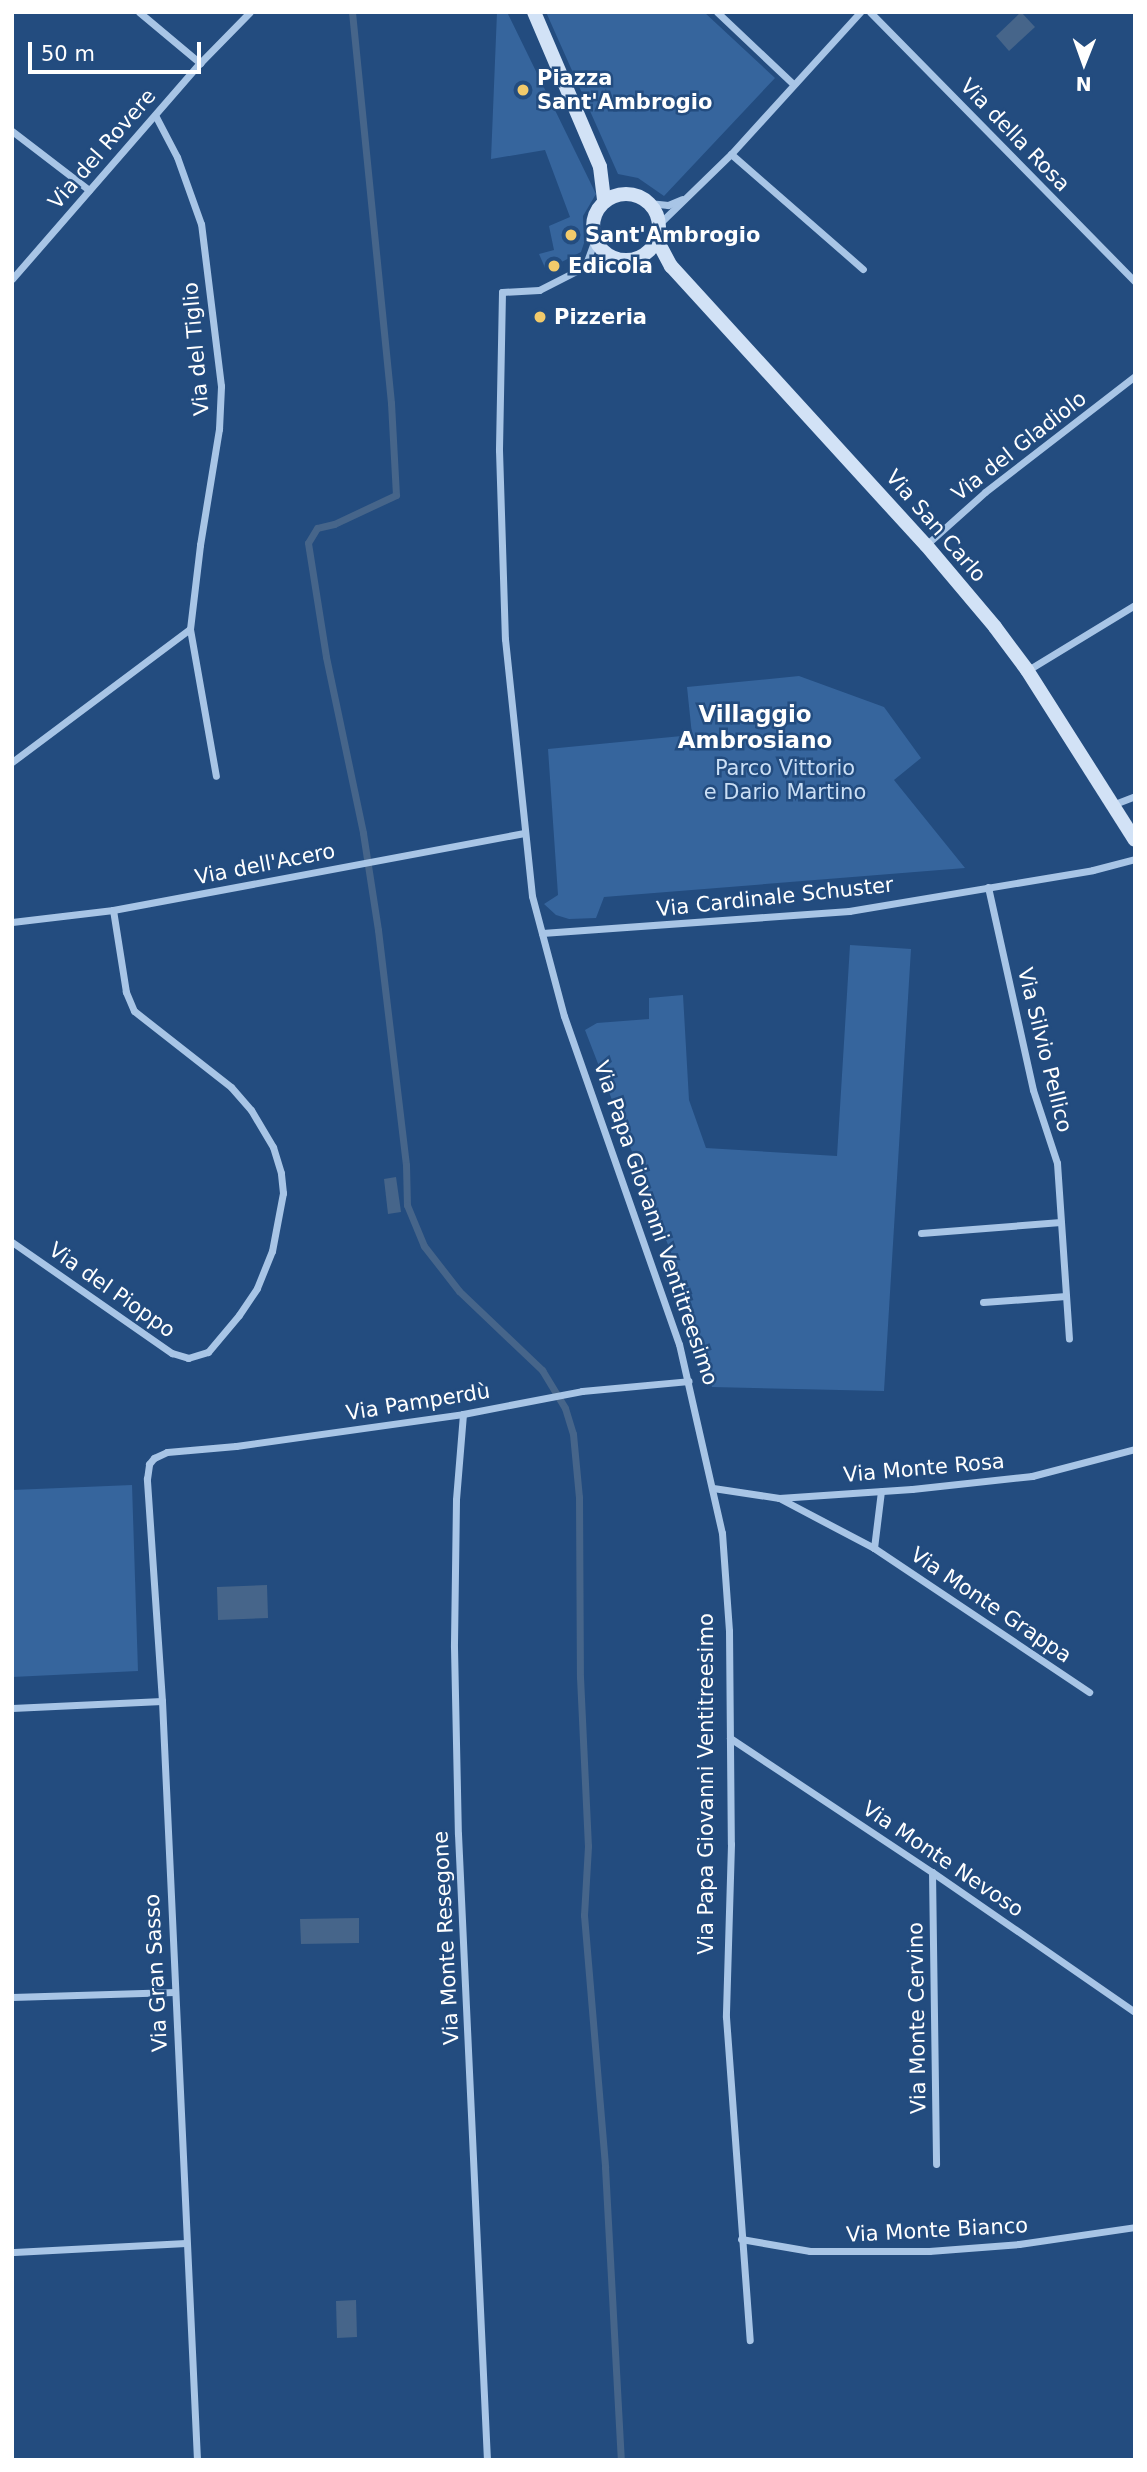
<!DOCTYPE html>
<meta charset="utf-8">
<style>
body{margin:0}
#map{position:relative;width:1147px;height:2472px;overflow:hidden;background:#234c7f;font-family:"DejaVu Sans",sans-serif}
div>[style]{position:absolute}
.green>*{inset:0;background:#36659d}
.water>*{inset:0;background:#46658a}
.stream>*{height:7px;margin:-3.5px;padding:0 3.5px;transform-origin:3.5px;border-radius:3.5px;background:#46658a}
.street>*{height:7px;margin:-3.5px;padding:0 3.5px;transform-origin:3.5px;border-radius:3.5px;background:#a8c5e6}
.secondary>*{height:14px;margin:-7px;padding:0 7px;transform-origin:7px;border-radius:7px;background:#d2e2f6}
.secondary>.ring{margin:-7px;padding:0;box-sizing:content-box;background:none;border:14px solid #d2e2f6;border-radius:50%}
.dots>*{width:19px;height:19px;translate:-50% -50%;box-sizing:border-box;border:4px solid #234c7f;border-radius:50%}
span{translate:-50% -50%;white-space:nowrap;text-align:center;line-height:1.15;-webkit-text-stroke:5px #234c7f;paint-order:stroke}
.poi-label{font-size:21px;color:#fff;font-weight:700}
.left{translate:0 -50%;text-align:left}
.street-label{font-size:21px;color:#fff}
.park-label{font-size:21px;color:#cbdff5}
.neighbourhood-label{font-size:23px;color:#fff;font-weight:700}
.frame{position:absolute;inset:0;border:14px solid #fff;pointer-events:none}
.north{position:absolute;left:1049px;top:28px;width:70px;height:70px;-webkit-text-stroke:5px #234c7f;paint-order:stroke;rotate:181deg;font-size:19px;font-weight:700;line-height:28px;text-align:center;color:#fff}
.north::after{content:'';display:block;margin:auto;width:24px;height:32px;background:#fff;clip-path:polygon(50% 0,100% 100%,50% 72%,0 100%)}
.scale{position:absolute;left:28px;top:42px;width:173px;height:32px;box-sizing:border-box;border:4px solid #fff;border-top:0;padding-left:9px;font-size:21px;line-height:24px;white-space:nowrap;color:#fff;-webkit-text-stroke:5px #234c7f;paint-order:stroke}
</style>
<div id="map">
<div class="green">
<div style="clip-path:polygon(497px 12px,507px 12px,596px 194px,583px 216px,584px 243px,581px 252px,546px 270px,539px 254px,554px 250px,549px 226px,570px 217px,545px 150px,491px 159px)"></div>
<div style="clip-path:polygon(546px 12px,704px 12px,775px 78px,664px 196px,638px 178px,618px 174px)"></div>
<div style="clip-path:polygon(799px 676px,884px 707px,921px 758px,894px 780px,965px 868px,604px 897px,596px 918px,569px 919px,556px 915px,544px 904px,558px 895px,548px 749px,692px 735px,687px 687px)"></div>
<div style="clip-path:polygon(850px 945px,911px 949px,884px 1391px,712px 1387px,682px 1281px,585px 1030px,597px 1023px,649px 1019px,649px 998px,683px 995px,689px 1100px,706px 1148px,837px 1156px)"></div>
<div style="clip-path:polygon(132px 1485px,138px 1671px,12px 1677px,12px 1490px)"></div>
</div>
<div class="water">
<div style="clip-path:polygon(1021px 12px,1035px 27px,1009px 51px,996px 36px)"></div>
<div style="clip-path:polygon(396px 1177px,401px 1212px,388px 1214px,384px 1179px)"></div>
<div style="clip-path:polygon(267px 1585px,268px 1618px,218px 1620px,217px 1587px)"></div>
<div style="clip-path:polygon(359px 1918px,359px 1943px,301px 1944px,300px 1919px)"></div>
<div style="clip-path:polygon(356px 2300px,357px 2337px,337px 2338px,336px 2301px)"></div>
</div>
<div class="stream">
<div style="left:352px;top:12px;width:393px;rotate:84.3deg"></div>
<div style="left:391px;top:403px;width:92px;rotate:86.9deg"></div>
<div style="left:396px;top:495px;width:68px;rotate:154.9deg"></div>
<div style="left:334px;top:524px;width:17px;rotate:167deg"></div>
<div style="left:317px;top:528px;width:17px;rotate:121deg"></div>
<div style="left:308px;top:543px;width:115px;rotate:81deg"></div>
<div style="left:326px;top:657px;width:180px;rotate:78.1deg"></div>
<div style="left:363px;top:833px;width:98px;rotate:81.2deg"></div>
<div style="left:378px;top:930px;width:237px;rotate:83.2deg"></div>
<div style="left:406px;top:1165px;width:40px;rotate:88.6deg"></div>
<div style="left:407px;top:1205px;width:44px;rotate:67.5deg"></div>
<div style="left:424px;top:1246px;width:57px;rotate:52.1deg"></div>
<div style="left:459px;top:1291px;width:115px;rotate:43.6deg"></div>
<div style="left:542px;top:1370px;width:44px;rotate:58.8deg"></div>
<div style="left:565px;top:1408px;width:27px;rotate:73deg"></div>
<div style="left:573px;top:1434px;width:63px;rotate:84.6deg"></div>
<div style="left:579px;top:1497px;width:180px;rotate:89.7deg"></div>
<div style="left:580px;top:1677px;width:169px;rotate:87.3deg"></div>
<div style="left:588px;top:1846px;width:69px;rotate:93.3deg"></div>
<div style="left:584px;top:1915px;width:253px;rotate:85.2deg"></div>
<div style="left:605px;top:2167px;width:293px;rotate:86.9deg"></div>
</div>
<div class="street">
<div style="left:139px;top:12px;width:80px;rotate:39.9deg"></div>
<div style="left:717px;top:12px;width:103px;rotate:43.4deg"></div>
<div style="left:870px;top:12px;width:378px;rotate:45.5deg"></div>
<div style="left:12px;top:131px;width:97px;rotate:37.5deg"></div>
<div style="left:731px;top:154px;width:175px;rotate:41.1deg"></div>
<div style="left:649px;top:203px;width:19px;rotate:6deg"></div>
<div style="left:668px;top:205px;width:15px;rotate:-23deg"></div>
<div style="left:659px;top:224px;width:100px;rotate:-44.2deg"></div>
<div style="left:731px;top:154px;width:192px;rotate:-47.7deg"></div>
<div style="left:608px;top:255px;width:77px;rotate:153.1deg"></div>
<div style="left:539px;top:290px;width:37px;rotate:177deg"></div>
<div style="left:502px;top:292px;width:158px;rotate:91.1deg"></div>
<div style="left:499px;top:450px;width:189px;rotate:88.2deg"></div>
<div style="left:505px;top:639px;width:258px;rotate:84deg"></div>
<div style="left:532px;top:896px;width:124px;rotate:75.1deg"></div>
<div style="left:564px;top:1016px;width:348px;rotate:70.7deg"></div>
<div style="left:679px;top:1344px;width:194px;rotate:77.2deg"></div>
<div style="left:722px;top:1533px;width:98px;rotate:85.9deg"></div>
<div style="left:729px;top:1631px;width:213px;rotate:89.5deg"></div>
<div style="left:731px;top:1844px;width:173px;rotate:91.7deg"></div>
<div style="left:726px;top:2017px;width:324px;rotate:85.8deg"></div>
<div style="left:586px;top:264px;width:27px;rotate:-70deg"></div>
<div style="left:12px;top:279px;width:286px;rotate:-49deg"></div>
<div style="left:200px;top:63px;width:71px;rotate:-45.6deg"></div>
<div style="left:926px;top:545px;width:79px;rotate:-41.9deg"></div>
<div style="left:985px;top:492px;width:190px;rotate:-37.7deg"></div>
<div style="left:190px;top:629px;width:149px;rotate:80deg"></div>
<div style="left:1028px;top:670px;width:125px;rotate:-31.3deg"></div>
<div style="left:12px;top:762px;width:222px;rotate:-36.8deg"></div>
<div style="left:190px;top:629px;width:85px;rotate:-83.2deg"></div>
<div style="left:200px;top:545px;width:118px;rotate:-80.7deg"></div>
<div style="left:219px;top:429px;width:43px;rotate:-87.3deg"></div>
<div style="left:221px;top:386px;width:163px;rotate:-97deg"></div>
<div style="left:201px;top:224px;width:71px;rotate:-109.7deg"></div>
<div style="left:177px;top:157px;width:47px;rotate:-117.6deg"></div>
<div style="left:1112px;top:805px;width:25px;rotate:-21deg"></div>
<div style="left:988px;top:887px;width:208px;rotate:77.5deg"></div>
<div style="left:1033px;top:1090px;width:77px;rotate:71.8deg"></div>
<div style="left:1057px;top:1163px;width:176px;rotate:86.1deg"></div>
<div style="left:12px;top:922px;width:102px;rotate:-6.8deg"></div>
<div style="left:113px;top:910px;width:417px;rotate:-10.6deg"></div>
<div style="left:542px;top:933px;width:308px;rotate:-4.1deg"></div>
<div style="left:849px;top:911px;width:247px;rotate:-9.5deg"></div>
<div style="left:1093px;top:870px;width:43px;rotate:-14.7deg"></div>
<div style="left:921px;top:1233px;width:140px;rotate:-4.5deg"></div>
<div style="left:12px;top:1242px;width:195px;rotate:34.8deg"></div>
<div style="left:172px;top:1353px;width:17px;rotate:17deg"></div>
<div style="left:188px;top:1358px;width:21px;rotate:-17deg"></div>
<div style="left:208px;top:1352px;width:48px;rotate:-50deg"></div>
<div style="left:239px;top:1315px;width:32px;rotate:-56deg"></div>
<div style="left:257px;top:1288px;width:40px;rotate:-68deg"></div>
<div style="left:272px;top:1251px;width:59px;rotate:-79.3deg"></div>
<div style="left:283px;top:1193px;width:20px;rotate:-96deg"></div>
<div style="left:281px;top:1173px;width:27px;rotate:-107deg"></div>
<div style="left:273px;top:1147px;width:43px;rotate:-120.7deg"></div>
<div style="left:251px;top:1110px;width:30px;rotate:-131deg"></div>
<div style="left:231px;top:1087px;width:123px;rotate:-141.9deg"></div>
<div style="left:134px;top:1011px;width:21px;rotate:-113deg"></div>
<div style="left:126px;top:992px;width:83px;rotate:-99deg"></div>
<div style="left:983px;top:1302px;width:83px;rotate:-4.1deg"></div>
<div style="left:463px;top:1414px;width:86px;rotate:94.7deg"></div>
<div style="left:456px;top:1500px;width:147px;rotate:90.8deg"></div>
<div style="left:454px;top:1647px;width:187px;rotate:88.8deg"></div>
<div style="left:458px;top:1834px;width:627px;rotate:87.35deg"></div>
<div style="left:713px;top:1488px;width:67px;rotate:8.6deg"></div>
<div style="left:779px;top:1498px;width:133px;rotate:-3.9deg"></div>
<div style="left:912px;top:1489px;width:121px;rotate:-6.2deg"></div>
<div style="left:1032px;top:1476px;width:106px;rotate:-14.7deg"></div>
<div style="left:781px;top:1499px;width:105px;rotate:27.8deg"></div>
<div style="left:874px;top:1548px;width:259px;rotate:33.8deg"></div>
<div style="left:874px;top:1548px;width:57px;rotate:-83deg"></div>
<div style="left:12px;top:1708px;width:150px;rotate:-2.7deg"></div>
<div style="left:730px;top:1738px;width:242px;rotate:33.6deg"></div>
<div style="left:932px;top:1872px;width:247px;rotate:34.6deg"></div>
<div style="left:932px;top:1872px;width:292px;rotate:89.2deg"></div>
<div style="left:12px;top:1997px;width:163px;rotate:-1.8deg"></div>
<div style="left:741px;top:2239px;width:70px;rotate:9.9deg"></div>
<div style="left:810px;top:2251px;width:119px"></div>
<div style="left:929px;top:2251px;width:90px;rotate:-4.4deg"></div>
<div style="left:1019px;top:2244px;width:117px;rotate:-8.3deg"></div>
<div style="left:14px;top:2252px;width:172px;rotate:-3deg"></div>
<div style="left:197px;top:2460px;width:760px;rotate:-92.64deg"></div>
<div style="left:162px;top:1701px;width:223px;rotate:-93.9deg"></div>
<div style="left:147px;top:1479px;width:15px;rotate:-82deg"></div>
<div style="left:149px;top:1464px;width:8px;rotate:-50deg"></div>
<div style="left:154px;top:1458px;width:14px;rotate:-25deg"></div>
<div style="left:167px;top:1452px;width:69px;rotate:-5deg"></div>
<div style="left:236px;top:1446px;width:229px;rotate:-8deg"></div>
<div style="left:463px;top:1414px;width:121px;rotate:-10.9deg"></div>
<div style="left:582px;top:1391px;width:107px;rotate:-5.3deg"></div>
</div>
<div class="secondary">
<div style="left:534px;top:12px;width:168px;rotate:66.9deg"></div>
<div style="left:600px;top:167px;width:34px;rotate:83deg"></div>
<div class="ring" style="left:593px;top:194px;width:52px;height:52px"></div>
<div style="left:657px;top:240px;width:30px;rotate:62deg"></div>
<div style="left:671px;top:266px;width:378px;rotate:47.6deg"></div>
<div style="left:926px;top:545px;width:107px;rotate:49.9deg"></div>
<div style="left:995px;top:627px;width:54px;rotate:53.3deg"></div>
<div style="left:1027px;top:670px;width:201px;rotate:57.6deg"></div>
</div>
<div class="dots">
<div style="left:523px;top:90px;background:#f2ca6b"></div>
<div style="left:571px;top:235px;background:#f2ca6b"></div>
<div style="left:554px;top:266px;background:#f2ca6b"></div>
<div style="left:540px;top:317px;background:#f2ca6b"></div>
</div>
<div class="poi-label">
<span class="left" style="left:537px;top:90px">Piazza<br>Sant'Ambrogio</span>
<span class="left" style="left:585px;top:235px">Sant'Ambrogio</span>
<span class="left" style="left:568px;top:266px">Edicola</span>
<span class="left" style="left:554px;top:317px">Pizzeria</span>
</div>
<div class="street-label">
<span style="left:1015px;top:135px;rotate:46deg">Via della Rosa</span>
<span style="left:102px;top:149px;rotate:-49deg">Via del Rovere</span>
<span style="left:196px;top:349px;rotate:-95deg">Via del Tiglio</span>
<span style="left:1019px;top:446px;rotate:-38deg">Via del Gladiolo</span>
<span style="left:936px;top:526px;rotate:49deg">Via San Carlo</span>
<span style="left:265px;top:864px;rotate:-11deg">Via dell'Acero</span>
<span style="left:775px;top:897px;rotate:-6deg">Via Cardinale Schuster</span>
<span style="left:1045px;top:1050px;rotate:76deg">Via Silvio Pellico</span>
<span style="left:656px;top:1223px;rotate:71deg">Via Papa Giovanni Ventitreesimo</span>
<span style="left:112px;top:1290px;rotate:35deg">Via del Pioppo</span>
<span style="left:418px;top:1402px;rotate:-9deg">Via Pamperdù</span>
<span style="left:924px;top:1468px;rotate:-5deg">Via Monte Rosa</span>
<span style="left:991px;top:1605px;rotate:34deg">Via Monte Grappa</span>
<span style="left:706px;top:1784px;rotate:-90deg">Via Papa Giovanni Ventitreesimo</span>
<span style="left:943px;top:1859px;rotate:34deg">Via Monte Nevoso</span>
<span style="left:446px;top:1938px;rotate:-93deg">Via Monte Resegone</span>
<span style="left:156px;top:1973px;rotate:-93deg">Via Gran Sasso</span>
<span style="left:917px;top:2018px;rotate:-91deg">Via Monte Cervino</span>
<span style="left:937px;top:2230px;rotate:-3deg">Via Monte Bianco</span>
</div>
<div class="park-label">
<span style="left:785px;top:780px">Parco Vittorio<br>e Dario Martino</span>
</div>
<div class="neighbourhood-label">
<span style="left:755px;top:727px">Villaggio<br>Ambrosiano</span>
</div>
<div class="frame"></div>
<div class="north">N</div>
<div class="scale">50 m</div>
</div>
